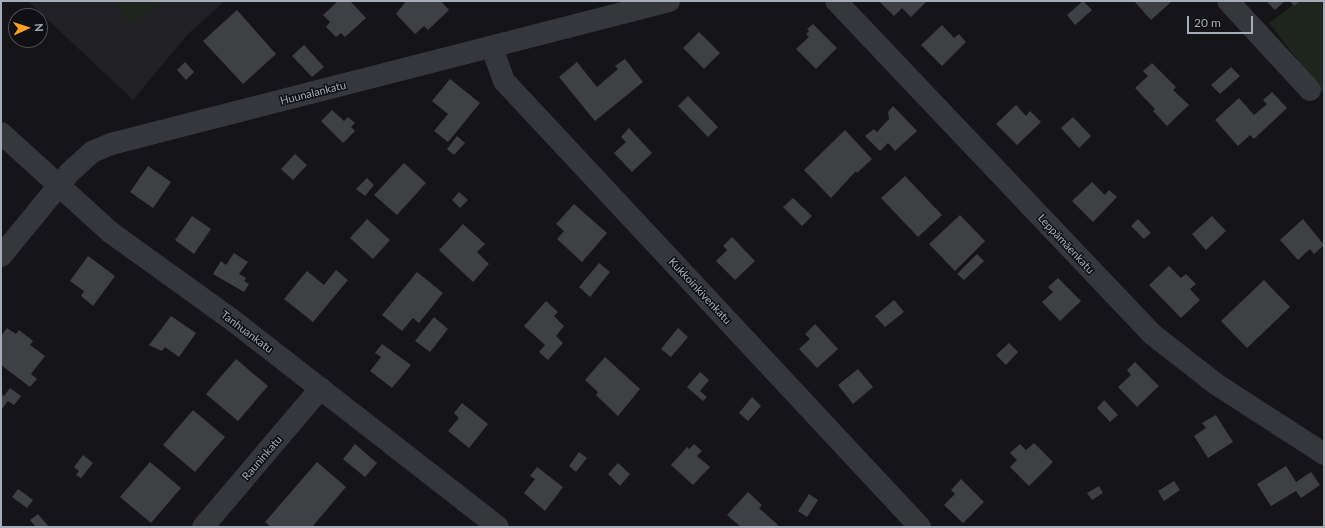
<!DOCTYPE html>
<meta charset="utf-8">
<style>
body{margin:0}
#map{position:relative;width:1325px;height:528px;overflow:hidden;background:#151517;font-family:Lato,sans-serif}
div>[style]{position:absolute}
.built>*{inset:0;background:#212124}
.green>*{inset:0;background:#1d251d}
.building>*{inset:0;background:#3f4044}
.minor>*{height:22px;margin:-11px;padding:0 11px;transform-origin:11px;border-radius:11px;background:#35373c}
span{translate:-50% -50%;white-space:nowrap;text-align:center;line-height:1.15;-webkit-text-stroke:3px #101012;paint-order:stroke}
.street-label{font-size:11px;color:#a6adb8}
.frame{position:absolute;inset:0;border:2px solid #a6adb8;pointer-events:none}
.north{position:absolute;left:8px;top:8px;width:40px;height:40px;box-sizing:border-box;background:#101012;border:1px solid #4c4f54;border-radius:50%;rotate:87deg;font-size:11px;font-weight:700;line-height:16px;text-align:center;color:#a6adb8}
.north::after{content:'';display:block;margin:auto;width:14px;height:18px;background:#fd9f27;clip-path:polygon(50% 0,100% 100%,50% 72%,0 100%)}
.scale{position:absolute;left:1187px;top:16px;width:66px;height:18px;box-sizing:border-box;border:2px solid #a6adb8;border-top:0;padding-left:5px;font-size:12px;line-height:14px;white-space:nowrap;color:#a6adb8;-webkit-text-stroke:3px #101012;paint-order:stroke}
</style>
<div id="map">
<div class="built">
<div style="clip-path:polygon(28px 1px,225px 1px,188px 34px,133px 100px)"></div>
</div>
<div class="green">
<div style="clip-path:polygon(112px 1px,158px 1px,132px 24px)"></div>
<div style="clip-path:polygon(1298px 1px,1324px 1px,1324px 94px,1269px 23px)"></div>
</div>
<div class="building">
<div style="clip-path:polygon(338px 1px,350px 1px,366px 18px,345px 37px,341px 33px,336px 37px,326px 27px,330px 22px,323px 15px)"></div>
<div style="clip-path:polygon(406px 1px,441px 1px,449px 10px,428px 30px,424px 26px,415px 34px,396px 14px)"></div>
<div style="clip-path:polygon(879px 1px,927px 1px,911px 17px,902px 8px,894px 16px)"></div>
<div style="clip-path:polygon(1083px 1px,1092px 10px,1075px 25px,1067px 15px)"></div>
<div style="clip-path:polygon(1134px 1px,1172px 1px,1151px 20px)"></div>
<div style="clip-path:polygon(1266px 1px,1285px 1px,1275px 10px)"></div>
<div style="clip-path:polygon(1290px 1px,1300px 1px,1294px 6px)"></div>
<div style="clip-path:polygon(237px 10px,276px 54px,243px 84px,203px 41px)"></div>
<div style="clip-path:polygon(813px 24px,837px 48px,816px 69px,796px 49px,809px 37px,806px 34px,809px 31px,807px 29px)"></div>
<div style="clip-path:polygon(942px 25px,954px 38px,959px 34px,966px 42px,942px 66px,921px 45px)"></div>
<div style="clip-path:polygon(699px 32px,720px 53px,704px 69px,683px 48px)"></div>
<div style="clip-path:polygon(304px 45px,324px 67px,312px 77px,292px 56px)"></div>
<div style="clip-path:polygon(625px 59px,643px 82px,595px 121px,559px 77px,577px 62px,597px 87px,618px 69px,615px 66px)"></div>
<div style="clip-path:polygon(185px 62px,194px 72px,186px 80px,177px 70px)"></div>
<div style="clip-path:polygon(1152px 63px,1176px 87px,1173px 90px,1189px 105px,1167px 126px,1153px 111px,1155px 109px,1135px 88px,1148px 76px,1143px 71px)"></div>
<div style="clip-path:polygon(1231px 67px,1240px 76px,1220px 94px,1211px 85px)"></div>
<div style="clip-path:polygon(450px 79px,480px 103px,448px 142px,434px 131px,448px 114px,432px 101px)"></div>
<div style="clip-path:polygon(1272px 92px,1287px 108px,1254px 139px,1250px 135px,1238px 146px,1215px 120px,1239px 98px,1254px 115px,1267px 104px,1263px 100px)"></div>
<div style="clip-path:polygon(688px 96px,718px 127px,708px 137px,678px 106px)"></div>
<div style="clip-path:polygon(1016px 105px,1026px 116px,1030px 111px,1041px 122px,1017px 145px,996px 124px)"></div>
<div style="clip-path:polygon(893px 106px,917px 131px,895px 151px,888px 143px,880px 151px,865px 136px,874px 129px,877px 132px,889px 119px,888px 112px)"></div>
<div style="clip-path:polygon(332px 110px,344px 121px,348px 117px,355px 123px,351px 127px,355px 131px,343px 143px,321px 121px)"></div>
<div style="clip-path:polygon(1073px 117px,1091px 136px,1079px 148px,1061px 128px)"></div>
<div style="clip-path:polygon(629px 128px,652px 153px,632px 172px,614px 153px,626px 142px,621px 137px)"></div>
<div style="clip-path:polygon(845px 130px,872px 159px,857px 173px,856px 171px,831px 198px,804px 170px)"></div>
<div style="clip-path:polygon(457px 136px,465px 143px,454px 155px,447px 149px)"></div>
<div style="clip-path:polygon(295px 154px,307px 165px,293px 180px,281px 169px)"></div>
<div style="clip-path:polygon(404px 163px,426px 183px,397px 215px,374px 195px)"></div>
<div style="clip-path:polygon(148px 166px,171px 182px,153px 208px,130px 192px)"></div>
<div style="clip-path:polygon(905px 176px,942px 215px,918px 237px,881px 198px)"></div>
<div style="clip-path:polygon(367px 178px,374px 185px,365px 196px,356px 189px)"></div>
<div style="clip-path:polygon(1092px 182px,1105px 195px,1109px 190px,1117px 197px,1093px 222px,1072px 201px)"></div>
<div style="clip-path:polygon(459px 192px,468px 200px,460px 208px,452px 200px)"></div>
<div style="clip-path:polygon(793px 198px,812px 216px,802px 226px,783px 207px)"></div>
<div style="clip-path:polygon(574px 204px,607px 233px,582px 262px,557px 239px,564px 231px,556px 224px)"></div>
<div style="clip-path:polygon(960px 215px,985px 241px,955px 271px,929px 244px)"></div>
<div style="clip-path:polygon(192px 216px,211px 229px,194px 254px,175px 240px)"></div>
<div style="clip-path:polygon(1212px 216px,1226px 231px,1206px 250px,1192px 234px)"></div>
<div style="clip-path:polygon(367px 219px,390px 240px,373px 259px,350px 238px)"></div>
<div style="clip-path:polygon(1138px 219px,1151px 233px,1144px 239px,1131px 226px)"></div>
<div style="clip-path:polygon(1303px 219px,1324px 245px,1314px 254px,1310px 249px,1298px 260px,1280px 240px)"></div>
<div style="clip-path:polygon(463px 224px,485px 244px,477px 252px,489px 264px,473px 282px,439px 250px)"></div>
<div style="clip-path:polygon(732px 237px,755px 261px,735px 280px,716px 261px,727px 250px,723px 246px)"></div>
<div style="clip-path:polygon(234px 253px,248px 262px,239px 274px,246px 278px,244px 281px,249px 284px,244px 292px,213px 274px,221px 261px,226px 265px)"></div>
<div style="clip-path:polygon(977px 254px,984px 261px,964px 280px,957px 274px)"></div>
<div style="clip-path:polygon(88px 256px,115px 276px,93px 306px,81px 296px,84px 291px,70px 281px)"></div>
<div style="clip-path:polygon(599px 263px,610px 272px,590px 297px,579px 287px)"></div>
<div style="clip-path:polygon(1169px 266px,1181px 278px,1186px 274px,1196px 284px,1190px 289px,1200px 300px,1181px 318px,1149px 285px)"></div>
<div style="clip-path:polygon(336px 270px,348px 280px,313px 322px,284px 299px,307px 271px,324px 285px)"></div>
<div style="clip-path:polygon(417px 272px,443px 293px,419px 323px,413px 318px,402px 331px,382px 315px)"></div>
<div style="clip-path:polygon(1058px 278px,1081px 301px,1060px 321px,1042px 302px,1053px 292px,1048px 287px)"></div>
<div style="clip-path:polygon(1264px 280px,1290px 307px,1247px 348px,1221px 321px)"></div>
<div style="clip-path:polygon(894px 300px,904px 312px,885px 327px,875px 316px)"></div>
<div style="clip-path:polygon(546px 301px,558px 312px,554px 316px,564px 326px,556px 336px,563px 343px,548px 360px,539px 352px,545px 345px,524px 326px)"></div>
<div style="clip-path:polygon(171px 316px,196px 333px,179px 357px,165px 347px,162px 351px,149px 345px)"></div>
<div style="clip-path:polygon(434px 317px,448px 329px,430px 352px,415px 341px)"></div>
<div style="clip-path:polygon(815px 324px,838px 349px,817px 368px,799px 349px,810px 339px,805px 334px)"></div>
<div style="clip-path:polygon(7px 328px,16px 334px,19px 330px,33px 341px,30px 345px,45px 356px,31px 374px,37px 379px,30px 387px,1px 365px,1px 336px)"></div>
<div style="clip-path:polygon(678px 328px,688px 337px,671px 357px,661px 349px)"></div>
<div style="clip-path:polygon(1009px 343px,1018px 352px,1006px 365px,996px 355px)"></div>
<div style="clip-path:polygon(382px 344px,411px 365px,392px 388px,370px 371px,381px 357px,375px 353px)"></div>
<div style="clip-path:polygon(605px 357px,640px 389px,618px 416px,596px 395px,598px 392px,585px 380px)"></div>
<div style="clip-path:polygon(236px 359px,268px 386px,238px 421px,206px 394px)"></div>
<div style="clip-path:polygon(1135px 362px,1159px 386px,1137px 407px,1118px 387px,1131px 375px,1127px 370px)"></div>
<div style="clip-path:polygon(858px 369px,873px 387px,853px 404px,838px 385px)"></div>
<div style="clip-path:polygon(700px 372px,709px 380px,700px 391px,707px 397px,703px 401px,687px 387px)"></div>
<div style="clip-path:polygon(10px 388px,21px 396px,14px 405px,8px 401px,1px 410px,1px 394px,4px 396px)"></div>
<div style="clip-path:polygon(752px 397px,761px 406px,748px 421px,739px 413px)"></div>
<div style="clip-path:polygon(1104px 400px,1118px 415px,1110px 422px,1097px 408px)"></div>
<div style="clip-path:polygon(462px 403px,488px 424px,469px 448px,448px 431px,459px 418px,454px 413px)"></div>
<div style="clip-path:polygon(193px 410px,225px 437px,195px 472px,163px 445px)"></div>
<div style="clip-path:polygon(1216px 415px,1233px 442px,1208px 458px,1194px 436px,1206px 428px,1202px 423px)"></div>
<div style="clip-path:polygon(1034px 443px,1053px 462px,1029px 486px,1010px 467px,1017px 460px,1010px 453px,1020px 444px,1026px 450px)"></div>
<div style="clip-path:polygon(355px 444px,377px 463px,365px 477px,343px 459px)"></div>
<div style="clip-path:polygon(694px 444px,702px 451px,697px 456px,710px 467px,693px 485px,671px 465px,687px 447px,689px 449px)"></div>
<div style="clip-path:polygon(579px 452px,587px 458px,576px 472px,569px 466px)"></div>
<div style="clip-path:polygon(83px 455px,93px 463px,81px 478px,76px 475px,79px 471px,74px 467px)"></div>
<div style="clip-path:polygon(150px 462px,181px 488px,151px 523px,120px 497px)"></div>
<div style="clip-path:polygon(317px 462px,346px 487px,312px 527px,271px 527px,265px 522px)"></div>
<div style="clip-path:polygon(618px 463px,630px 474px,620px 486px,608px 474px)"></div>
<div style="clip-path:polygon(1286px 466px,1296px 482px,1311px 472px,1320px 485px,1301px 498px,1296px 491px,1271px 506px,1257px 484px)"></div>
<div style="clip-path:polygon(537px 467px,563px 487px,545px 511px,524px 493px,535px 479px,530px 476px)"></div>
<div style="clip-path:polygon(961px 479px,984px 502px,963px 523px,944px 505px,955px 494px,951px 490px)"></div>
<div style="clip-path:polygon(1174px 481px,1180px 490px,1164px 501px,1158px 491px)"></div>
<div style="clip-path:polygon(1099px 486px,1103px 493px,1092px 500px,1087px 493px)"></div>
<div style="clip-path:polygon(18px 489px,33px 500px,27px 508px,12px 497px)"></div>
<div style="clip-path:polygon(748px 492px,762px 505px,759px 508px,778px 525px,776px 527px,741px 527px,727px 515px)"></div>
<div style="clip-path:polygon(809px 494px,818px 500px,807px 517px,798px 511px)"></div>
<div style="clip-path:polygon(38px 514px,49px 527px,36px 527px,30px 520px)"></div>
</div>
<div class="minor">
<div style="left:836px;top:1px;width:459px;rotate:46.5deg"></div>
<div style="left:1152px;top:334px;width:81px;rotate:38deg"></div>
<div style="left:1216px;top:384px;width:129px;rotate:32.9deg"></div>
<div style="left:1228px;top:1px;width:121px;rotate:47.3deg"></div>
<div style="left:492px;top:48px;width:35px;rotate:70deg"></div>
<div style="left:504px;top:81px;width:610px;rotate:46.99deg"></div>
<div style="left:1px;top:133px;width:147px;rotate:42.2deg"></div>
<div style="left:110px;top:232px;width:149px;rotate:35.7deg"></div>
<div style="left:231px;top:319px;width:338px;rotate:37.9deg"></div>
<div style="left:1px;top:256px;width:109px;rotate:-50.6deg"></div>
<div style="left:70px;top:172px;width:30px;rotate:-42deg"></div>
<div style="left:92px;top:152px;width:21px;rotate:-23deg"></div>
<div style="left:111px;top:144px;width:576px;rotate:-14.37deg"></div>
<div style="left:203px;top:527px;width:182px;rotate:-49.7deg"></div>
</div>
<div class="street-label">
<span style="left:313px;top:93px;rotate:-14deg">Huunalankatu</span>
<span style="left:1066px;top:244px;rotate:47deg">Leppämäenkatu</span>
<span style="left:700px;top:291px;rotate:47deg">Kukkoinkivenkatu</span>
<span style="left:247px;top:332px;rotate:37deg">Tanhuankatu</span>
<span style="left:262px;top:458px;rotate:-49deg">Rauninkatu</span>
</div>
<div class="frame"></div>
<div class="north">N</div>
<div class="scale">20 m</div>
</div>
